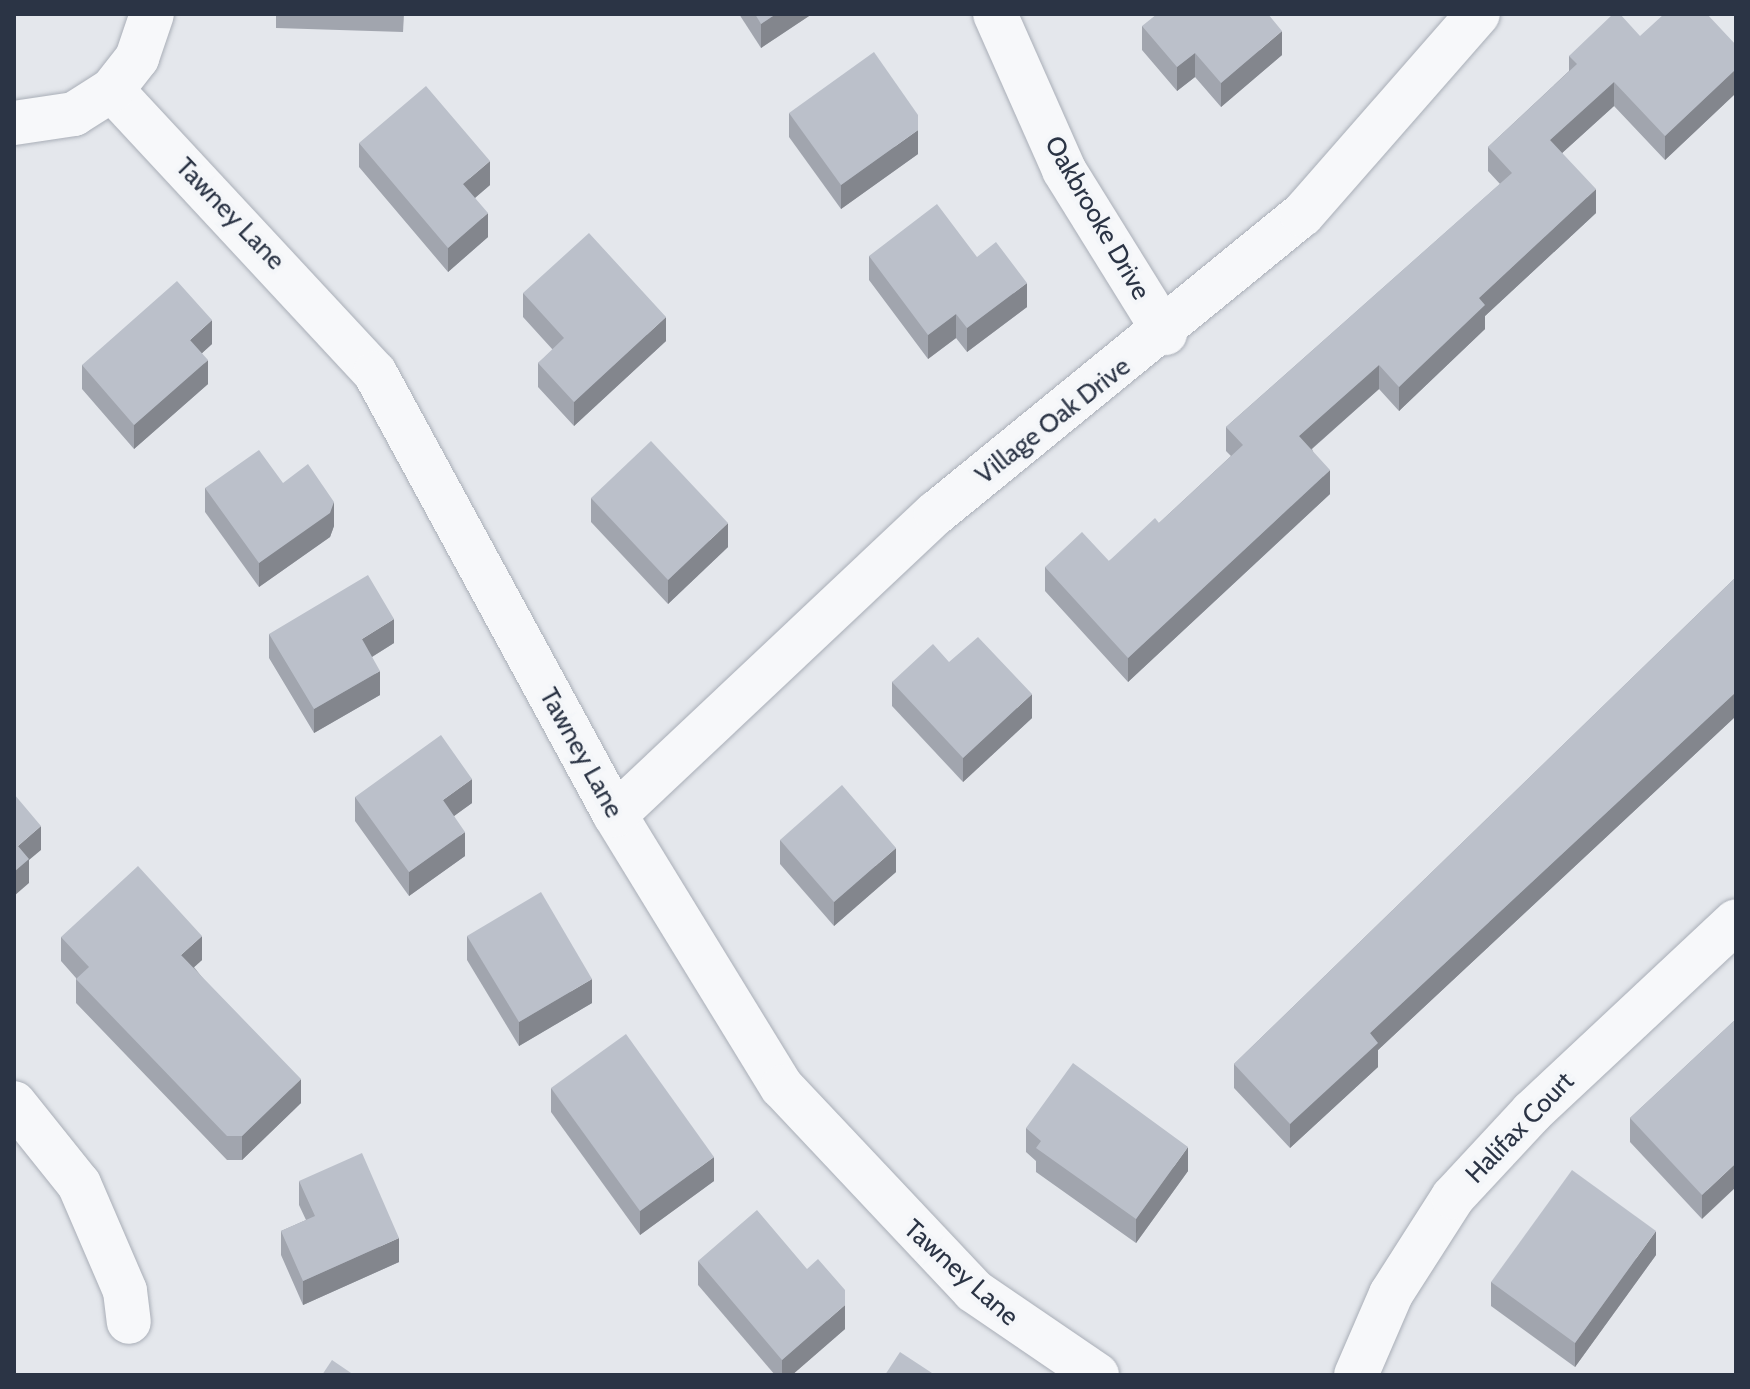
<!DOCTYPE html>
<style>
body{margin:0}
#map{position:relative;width:1750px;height:1389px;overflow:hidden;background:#e4e7ec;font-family:Cabin,sans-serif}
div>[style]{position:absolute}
.roads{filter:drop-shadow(0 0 2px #a9aeb7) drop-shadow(0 0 2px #a9aeb7)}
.minor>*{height:44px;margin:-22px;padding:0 22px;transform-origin:22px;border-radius:22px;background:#f7f8fa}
.wall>*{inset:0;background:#a1a5ae}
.shaded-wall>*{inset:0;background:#83868d}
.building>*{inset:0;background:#bbc0ca}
span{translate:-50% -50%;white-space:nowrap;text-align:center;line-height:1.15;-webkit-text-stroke:8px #f4f6f9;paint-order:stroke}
.street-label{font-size:26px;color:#2b3445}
.frame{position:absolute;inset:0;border:16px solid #2b3445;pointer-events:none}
</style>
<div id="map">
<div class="roads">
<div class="minor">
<div style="left:995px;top:14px;width:171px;rotate:66.1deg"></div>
<div style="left:1064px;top:170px;width:192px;rotate:58.2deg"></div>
<div style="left:112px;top:90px;width:386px;rotate:47.1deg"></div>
<div style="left:375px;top:373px;width:503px;rotate:61.5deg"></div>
<div style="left:615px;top:815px;width:319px;rotate:58.5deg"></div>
<div style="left:782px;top:1087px;width:280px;rotate:46.7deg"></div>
<div style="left:974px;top:1291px;width:149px;rotate:34.3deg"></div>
<div style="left:14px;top:123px;width:61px;rotate:-8.5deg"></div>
<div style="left:74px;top:114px;width:45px;rotate:-32.3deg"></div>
<div style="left:112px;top:90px;width:41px;rotate:-52deg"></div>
<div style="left:137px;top:58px;width:46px;rotate:-71.2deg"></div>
<div style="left:615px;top:815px;width:441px;rotate:-43.3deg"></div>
<div style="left:936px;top:513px;width:472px;rotate:-39.2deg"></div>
<div style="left:1302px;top:215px;width:267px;rotate:-48.8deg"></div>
<div style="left:14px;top:1103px;width:104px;rotate:51.3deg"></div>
<div style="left:79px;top:1184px;width:116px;rotate:66.7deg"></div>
<div style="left:125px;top:1291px;width:31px;rotate:83deg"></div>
<div style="left:1356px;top:1375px;width:88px;rotate:-66.6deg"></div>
<div style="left:1391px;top:1294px;width:115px;rotate:-57.4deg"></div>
<div style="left:1453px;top:1197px;width:116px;rotate:-47.1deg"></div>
<div style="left:1532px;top:1112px;width:279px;rotate:-43.1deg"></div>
</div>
</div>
<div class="wall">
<div style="clip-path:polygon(276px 14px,404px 14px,403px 32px,276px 28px)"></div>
<div style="clip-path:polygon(739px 14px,812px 14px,761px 48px)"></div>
<div style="clip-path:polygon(1142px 26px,1282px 55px,1221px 107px,1195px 77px,1177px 91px,1142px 50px)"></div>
<div style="clip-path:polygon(1640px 36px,1736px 45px,1736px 93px,1665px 160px,1614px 106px,1562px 153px,1596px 213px,1485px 316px,1485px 329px,1399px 411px,1379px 389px,1312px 449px,1330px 494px,1128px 682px,1045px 591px,1045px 567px,1109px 561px,1159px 523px,1231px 456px,1226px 451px,1226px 427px,1500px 184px,1488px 171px,1488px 147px,1569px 71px,1569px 56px)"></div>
<div style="clip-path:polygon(789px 113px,918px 154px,841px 209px,789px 137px)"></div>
<div style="clip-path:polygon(359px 143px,490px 185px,475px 198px,488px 237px,448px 272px,359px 167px)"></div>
<div style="clip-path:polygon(869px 256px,977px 257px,1027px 307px,967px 352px,956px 338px,928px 359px,869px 280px)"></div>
<div style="clip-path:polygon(523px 293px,666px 341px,574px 426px,538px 387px,538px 363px,553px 350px,523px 317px)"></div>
<div style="clip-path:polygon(212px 344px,202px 353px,208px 384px,134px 449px,82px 389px,82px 365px)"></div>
<div style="clip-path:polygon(283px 483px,334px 526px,330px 537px,259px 587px,205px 512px,205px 488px)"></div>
<div style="clip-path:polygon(591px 498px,728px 547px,668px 604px,591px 522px)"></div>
<div style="clip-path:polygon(1736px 577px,1736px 716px,1378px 1050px,1378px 1067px,1290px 1148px,1234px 1088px,1234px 1064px)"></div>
<div style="clip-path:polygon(269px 634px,394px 643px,372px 657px,380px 695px,314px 733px,269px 658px)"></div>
<div style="clip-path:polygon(949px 662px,1032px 718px,963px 782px,892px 706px,892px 682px)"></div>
<div style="clip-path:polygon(355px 797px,472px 803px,454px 816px,465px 856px,409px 896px,355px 821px)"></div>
<div style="clip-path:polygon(780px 840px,896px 872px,834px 926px,780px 864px)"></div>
<div style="clip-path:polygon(467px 936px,592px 1003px,519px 1046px,467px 960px)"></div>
<div style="clip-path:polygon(61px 937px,202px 960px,194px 967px,301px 1103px,242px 1160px,227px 1160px,76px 1003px,76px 978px,61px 961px)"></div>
<div style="clip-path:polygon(1736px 1019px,1702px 1219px,1630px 1142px,1630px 1118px)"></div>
<div style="clip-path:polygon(551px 1088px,714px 1181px,640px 1235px,551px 1112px)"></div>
<div style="clip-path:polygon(1026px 1128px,1188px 1171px,1136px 1243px,1036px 1172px,1036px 1161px,1026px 1152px)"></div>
<div style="clip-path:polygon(299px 1181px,399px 1262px,303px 1305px,281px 1255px,281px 1231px,306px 1220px,299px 1205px)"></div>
<div style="clip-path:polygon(1656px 1255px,1575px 1367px,1491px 1306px,1491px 1282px)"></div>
<div style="clip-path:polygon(698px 1261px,845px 1329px,792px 1375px,775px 1375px,698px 1285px)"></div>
</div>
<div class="shaded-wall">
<div style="clip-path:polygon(776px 14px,812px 14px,761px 48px,761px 24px)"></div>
<div style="clip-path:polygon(1282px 31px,1282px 55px,1221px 107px,1221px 83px)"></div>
<div style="clip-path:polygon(1195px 53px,1195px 77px,1177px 91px,1177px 67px)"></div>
<div style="clip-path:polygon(1736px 69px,1736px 93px,1665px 160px,1665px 136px)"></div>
<div style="clip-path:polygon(1614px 82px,1614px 106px,1550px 164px,1550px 140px)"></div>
<div style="clip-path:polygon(918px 130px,918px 154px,841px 209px,841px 185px)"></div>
<div style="clip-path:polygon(490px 161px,490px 185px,463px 208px,463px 184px)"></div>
<div style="clip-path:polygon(1596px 189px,1596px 213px,1485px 316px,1485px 329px,1399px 411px,1399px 387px,1479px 298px)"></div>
<div style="clip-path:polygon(488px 213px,488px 237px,448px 272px,448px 248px)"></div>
<div style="clip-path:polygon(1027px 283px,1027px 307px,967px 352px,967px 328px)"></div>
<div style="clip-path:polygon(956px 314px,956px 338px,928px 359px,928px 335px)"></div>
<div style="clip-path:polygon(666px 317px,666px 341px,574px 426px,574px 402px)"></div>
<div style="clip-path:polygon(212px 320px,212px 344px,190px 364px,190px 340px)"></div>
<div style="clip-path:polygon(208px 360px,208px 384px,134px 449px,134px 425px)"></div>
<div style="clip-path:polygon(1379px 365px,1379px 389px,1299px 460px,1299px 436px)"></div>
<div style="clip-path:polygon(1330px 470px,1330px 494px,1128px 682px,1128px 658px)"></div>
<div style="clip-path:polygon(334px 502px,334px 526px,330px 537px,259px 587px,259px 563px)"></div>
<div style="clip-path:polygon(728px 523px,728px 547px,668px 604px,668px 580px)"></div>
<div style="clip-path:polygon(394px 619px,394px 643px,362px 663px,362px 639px)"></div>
<div style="clip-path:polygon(380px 671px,380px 695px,314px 733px,314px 709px)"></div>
<div style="clip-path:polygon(1736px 692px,1736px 716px,1378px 1050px,1378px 1067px,1290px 1148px,1290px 1124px,1370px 1033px)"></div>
<div style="clip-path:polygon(1032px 694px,1032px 718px,963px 782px,963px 758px)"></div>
<div style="clip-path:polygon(472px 779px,472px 803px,443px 824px,443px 800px)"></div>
<div style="clip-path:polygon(41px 826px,41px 850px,29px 860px,29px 883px,14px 896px,14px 872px,18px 846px)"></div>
<div style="clip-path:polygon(465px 832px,465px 856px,409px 896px,409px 872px)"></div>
<div style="clip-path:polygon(896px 848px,896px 872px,834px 926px,834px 902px)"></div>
<div style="clip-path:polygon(202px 936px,202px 960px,181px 979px,181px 955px)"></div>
<div style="clip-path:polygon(592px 979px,592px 1003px,519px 1046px,519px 1022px)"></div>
<div style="clip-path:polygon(301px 1079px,301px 1103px,242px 1160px,242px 1136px)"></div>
<div style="clip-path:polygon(1188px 1147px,1188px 1171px,1136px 1243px,1136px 1219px)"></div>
<div style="clip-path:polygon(714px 1157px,714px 1181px,640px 1235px,640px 1211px)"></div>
<div style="clip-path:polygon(1736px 1163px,1736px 1187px,1702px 1219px,1702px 1195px)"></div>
<div style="clip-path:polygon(1656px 1231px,1656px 1255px,1575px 1367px,1575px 1343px)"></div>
<div style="clip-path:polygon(399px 1238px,399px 1262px,303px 1305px,303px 1281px)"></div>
<div style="clip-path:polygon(845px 1305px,845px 1329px,792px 1375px,782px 1375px,782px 1360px)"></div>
</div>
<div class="building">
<div style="clip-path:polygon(755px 14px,776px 14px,761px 24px)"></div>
<div style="clip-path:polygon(1157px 14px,1268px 14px,1282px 31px,1221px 83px,1195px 53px,1177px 67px,1142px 26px)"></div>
<div style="clip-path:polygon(1613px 14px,1620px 14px,1640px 36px,1664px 14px,1707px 14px,1736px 45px,1736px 69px,1665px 136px,1614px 82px,1550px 140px,1596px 189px,1479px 298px,1485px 305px,1399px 387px,1379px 365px,1299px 436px,1330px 470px,1128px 658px,1045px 567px,1082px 532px,1109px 561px,1155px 518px,1159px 523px,1243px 445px,1226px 427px,1512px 173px,1488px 147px,1577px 64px,1569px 56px)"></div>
<div style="clip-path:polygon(874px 52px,918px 115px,918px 130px,841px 185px,789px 113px)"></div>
<div style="clip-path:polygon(426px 86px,490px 161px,463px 184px,488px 213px,448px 248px,359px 143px)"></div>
<div style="clip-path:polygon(937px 204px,977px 257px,996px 242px,1027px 283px,967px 328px,956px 314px,928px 335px,869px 256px)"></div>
<div style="clip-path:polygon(589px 233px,666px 317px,574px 402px,538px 363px,564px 338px,523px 293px)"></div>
<div style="clip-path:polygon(177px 281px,212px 320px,190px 340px,208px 360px,134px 425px,82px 365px)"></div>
<div style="clip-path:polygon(651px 441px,728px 523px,668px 580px,591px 498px)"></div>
<div style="clip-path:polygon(259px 450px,283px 483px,308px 464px,334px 502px,330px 513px,259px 563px,205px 488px)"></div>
<div style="clip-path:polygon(368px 575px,394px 619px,362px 639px,380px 671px,314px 709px,269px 634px)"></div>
<div style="clip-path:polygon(1736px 577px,1736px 692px,1370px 1033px,1378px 1043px,1290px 1124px,1234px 1064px)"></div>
<div style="clip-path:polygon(978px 637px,1032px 694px,963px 758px,892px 682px,933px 644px,949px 662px)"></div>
<div style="clip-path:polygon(441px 735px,472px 779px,443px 800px,465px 832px,409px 872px,355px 797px)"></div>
<div style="clip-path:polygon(842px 785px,896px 848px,834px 902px,780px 840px)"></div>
<div style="clip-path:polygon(14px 794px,41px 826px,18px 846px,29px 859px,14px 872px)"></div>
<div style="clip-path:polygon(138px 866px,202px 936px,181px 955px,301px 1079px,242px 1136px,227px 1136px,76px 979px,89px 967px,61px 937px)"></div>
<div style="clip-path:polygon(541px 892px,592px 979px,519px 1022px,467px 936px)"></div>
<div style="clip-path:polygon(1736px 1019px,1736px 1163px,1702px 1195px,1630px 1118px)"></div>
<div style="clip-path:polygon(626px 1034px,714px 1157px,640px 1211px,551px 1088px)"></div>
<div style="clip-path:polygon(1073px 1063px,1188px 1147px,1136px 1219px,1036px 1148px,1041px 1141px,1026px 1128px)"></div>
<div style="clip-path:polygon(362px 1153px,399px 1238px,303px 1281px,281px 1231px,315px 1216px,299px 1181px)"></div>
<div style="clip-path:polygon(1572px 1170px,1656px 1231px,1575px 1343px,1491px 1282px)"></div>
<div style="clip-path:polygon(757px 1210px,807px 1269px,818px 1259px,845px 1290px,845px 1305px,782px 1360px,698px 1261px)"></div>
<div style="clip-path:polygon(900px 1352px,935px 1375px,885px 1375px)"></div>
<div style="clip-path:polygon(332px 1360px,354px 1375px,322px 1375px)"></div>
</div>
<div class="street-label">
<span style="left:230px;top:214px;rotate:46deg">Tawney Lane</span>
<span style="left:1097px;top:218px;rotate:60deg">Oakbrooke Drive</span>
<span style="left:1053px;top:421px;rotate:-38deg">Village Oak Drive</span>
<span style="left:581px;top:753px;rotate:61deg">Tawney Lane</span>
<span style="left:1520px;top:1128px;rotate:-46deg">Halifax Court</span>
<span style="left:961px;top:1273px;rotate:42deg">Tawney Lane</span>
</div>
<div class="frame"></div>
</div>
